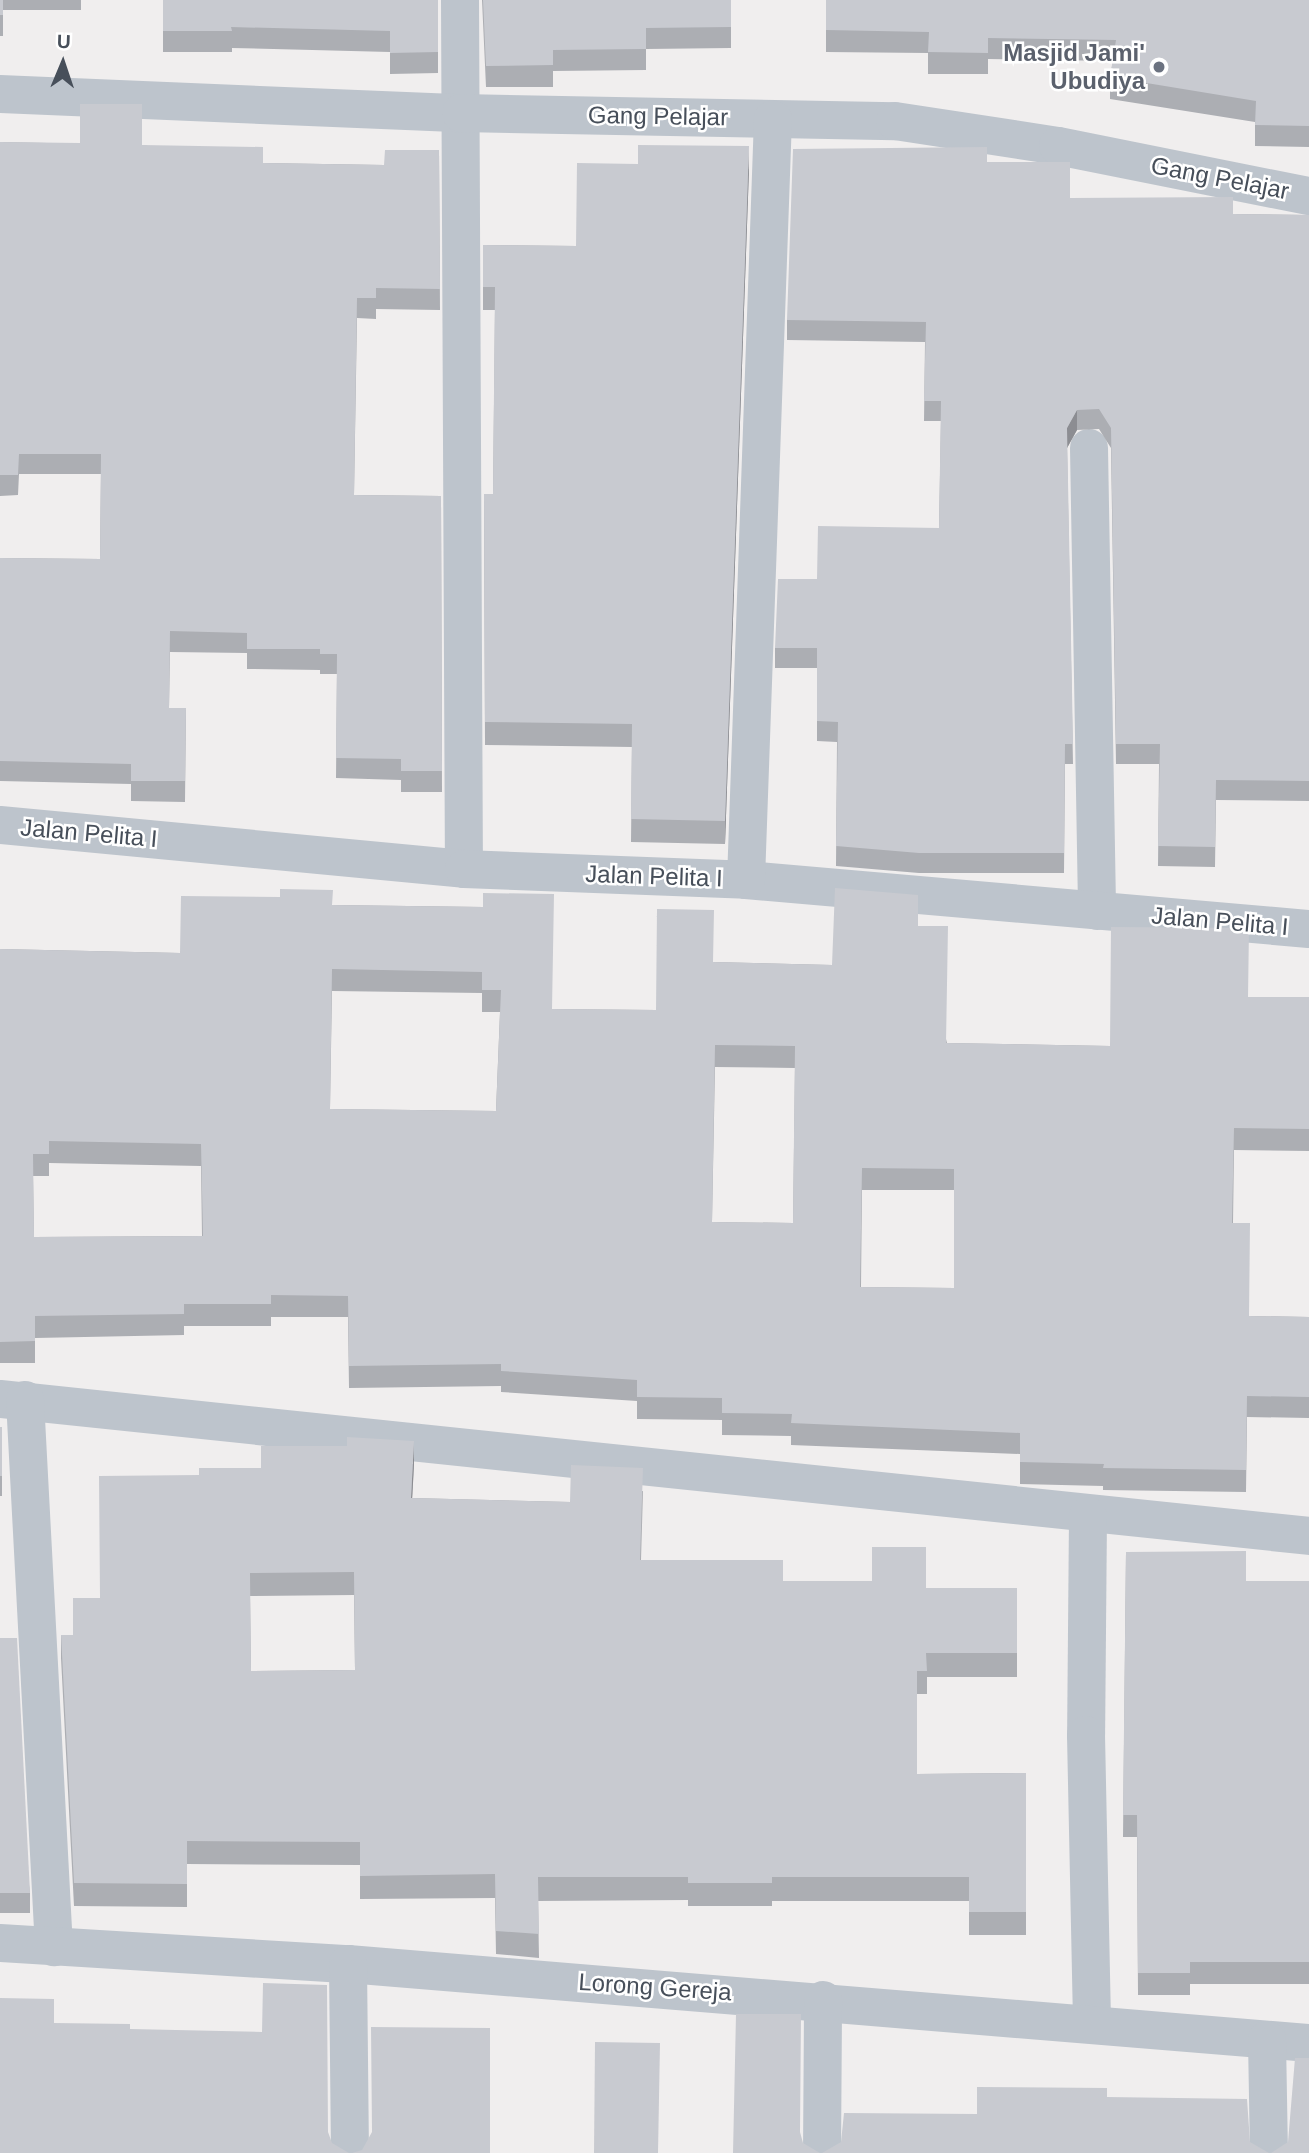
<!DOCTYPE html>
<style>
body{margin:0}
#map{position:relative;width:1309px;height:2153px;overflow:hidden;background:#f0eeee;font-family:Helvetica,sans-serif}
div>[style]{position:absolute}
.minor>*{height:38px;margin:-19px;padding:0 19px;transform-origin:19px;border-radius:19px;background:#bdc4cc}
.wall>*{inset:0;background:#acaeb3}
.shaded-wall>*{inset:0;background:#8c8d92}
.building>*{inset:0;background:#c8cad0}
.dots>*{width:19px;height:19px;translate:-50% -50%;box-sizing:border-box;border:4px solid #fff;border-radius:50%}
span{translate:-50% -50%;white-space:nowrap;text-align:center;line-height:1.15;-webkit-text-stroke:5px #fff;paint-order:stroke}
.worship-label{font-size:24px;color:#5b616d;font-weight:700}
.right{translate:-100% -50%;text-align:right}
.street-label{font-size:24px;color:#474f5a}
.north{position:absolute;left:28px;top:28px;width:70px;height:70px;-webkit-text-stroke:5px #fff;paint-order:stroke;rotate:2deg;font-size:19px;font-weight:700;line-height:28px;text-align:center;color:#474f5a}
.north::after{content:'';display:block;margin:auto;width:24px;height:32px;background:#474f5a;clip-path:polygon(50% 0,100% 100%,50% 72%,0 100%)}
</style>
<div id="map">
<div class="minor">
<div style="left:460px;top:0;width:869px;rotate:89.74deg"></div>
<div style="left:0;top:94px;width:461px;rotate:2.4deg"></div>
<div style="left:461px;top:113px;width:434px;rotate:1.1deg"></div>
<div style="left:895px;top:121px;width:165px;rotate:8.7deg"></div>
<div style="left:1058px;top:146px;width:256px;rotate:11.3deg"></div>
<div style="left:1089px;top:448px;width:463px;rotate:89deg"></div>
<div style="left:0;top:825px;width:466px;rotate:5.4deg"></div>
<div style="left:464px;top:869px;width:282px;rotate:2.2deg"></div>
<div style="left:746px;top:880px;width:565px;rotate:4.97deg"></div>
<div style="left:746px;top:880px;width:761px;rotate:-87.97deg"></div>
<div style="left:0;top:1399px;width:1316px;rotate:5.97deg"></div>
<div style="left:25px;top:1400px;width:548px;rotate:86.97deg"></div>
<div style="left:1088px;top:1516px;width:219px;rotate:90.5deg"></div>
<div style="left:1086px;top:1735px;width:287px;rotate:88.8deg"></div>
<div style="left:0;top:1943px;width:349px;rotate:3.5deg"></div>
<div style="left:348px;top:1964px;width:964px;rotate:4.7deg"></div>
<div style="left:348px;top:1964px;width:189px;rotate:89.4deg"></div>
<div style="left:1267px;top:2040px;width:113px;rotate:89deg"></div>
<div style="left:822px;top:2153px;width:153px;rotate:-89.6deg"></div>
</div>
<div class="wall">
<div style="clip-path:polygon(0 0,81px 0,81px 10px,3px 10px,3px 36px,0 36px)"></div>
<div style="clip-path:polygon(163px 0,438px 0,438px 73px,390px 74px,390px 52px,232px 48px,232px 52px,163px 52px)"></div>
<div style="clip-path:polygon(482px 0,731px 0,731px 48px,646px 49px,646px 70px,553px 71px,553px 87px,486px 87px)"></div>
<div style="clip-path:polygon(826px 0,1309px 0,1309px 147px,1255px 146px,1255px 122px,1110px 99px,1110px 77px,1113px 61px,988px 59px,988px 74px,928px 74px,928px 53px,826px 52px)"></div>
<div style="clip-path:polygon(0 142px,142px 145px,263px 163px,384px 165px,439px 150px,440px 310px,376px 309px,376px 319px,357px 318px,354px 495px,441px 496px,442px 792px,401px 792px,401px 780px,336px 778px,337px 674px,320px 674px,320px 670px,247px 669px,247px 653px,170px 652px,169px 708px,186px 708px,185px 802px,131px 801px,131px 784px,0 781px,0 558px,100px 559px,101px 474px,19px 474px,18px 495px,0 496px)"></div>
<div style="clip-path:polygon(987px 162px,1070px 198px,1233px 214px,1309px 215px,1309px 801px,1216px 800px,1215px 867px,1158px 866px,1159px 764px,1116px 764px,1111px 448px,1099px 429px,1077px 430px,1067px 448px,1073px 764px,1065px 764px,1064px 873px,919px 873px,836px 866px,837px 742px,817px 741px,817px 668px,775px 668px,775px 648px,817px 579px,939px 528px,941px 421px,924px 421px,925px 342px,787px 340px,787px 320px)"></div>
<div style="clip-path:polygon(749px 169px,725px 844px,631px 842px,632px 747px,485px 745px,484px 494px,493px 494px,495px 310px,483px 310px,483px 245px,576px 246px)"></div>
<div style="clip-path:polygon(evenodd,333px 905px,483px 907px,552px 1009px,656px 1010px,713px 962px,832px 965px,918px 926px,947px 1043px,1110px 1046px,1249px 997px,1309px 997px,1309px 1151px,1234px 1150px,1233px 1223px,1249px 1316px,1309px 1317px,1309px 1418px,1247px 1417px,1246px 1492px,1103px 1490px,1103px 1486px,1020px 1484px,1020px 1454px,791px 1445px,791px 1436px,722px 1435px,722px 1420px,637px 1419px,637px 1401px,501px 1392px,501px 1386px,349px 1388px,348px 1317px,271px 1317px,271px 1326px,184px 1326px,184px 1335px,35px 1338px,35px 1363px,0 1363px,0 949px,180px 953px,333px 905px,332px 991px,482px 993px,482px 1012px,500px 1012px,496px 1111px,330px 1109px,332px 991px,333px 905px,715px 1067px,795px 1068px,793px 1223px,712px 1222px,715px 1067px,333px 905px,49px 1163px,201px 1166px,202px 1236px,34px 1237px,33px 1176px,49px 1176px,49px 1163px,333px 905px,862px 1190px,954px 1190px,954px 1288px,861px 1287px,862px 1190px)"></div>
<div style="clip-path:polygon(0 1427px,2px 1427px,2px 1496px,0 1496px)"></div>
<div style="clip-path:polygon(evenodd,414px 1464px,412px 1498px,570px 1502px,643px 1491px,641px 1560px,783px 1581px,926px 1588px,1017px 1588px,1017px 1677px,927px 1677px,927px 1694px,917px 1694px,917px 1774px,1026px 1773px,1026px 1935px,969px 1935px,969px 1901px,772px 1901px,772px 1906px,688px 1906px,688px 1900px,538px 1901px,539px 1958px,496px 1954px,495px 1898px,360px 1899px,360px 1865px,187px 1864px,187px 1907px,74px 1906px,61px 1658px,61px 1635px,73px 1635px,199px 1475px,261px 1468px,414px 1464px,354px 1595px,355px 1670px,251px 1671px,250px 1596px,354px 1595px)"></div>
<div style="clip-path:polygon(1126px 1552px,1246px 1581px,1309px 1581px,1309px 1984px,1190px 1984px,1190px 1995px,1138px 1995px,1137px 1837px,1123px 1837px)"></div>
<div style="clip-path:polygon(0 1638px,30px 1893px,30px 1913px,0 1913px)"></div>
</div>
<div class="shaded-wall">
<div style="clip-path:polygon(749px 146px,749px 169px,725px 844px,725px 821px)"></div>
<div style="clip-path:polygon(1077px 410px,1077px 430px,1067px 448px,1067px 428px)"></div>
<div style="clip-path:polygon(414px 1441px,414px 1464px,411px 1521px,411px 1498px)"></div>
</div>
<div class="building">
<div style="clip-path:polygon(0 0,3px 0,3px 15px,0 15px)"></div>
<div style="clip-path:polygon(163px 0,438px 0,438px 52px,390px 53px,390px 31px,231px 27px,232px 31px,163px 31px)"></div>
<div style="clip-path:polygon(483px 0,731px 0,731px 27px,646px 28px,646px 49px,553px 50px,553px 65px,486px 66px)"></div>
<div style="clip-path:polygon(826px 0,1309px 0,1309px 126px,1255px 125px,1256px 101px,1110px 77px,1116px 40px,988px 38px,988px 53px,928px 52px,929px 32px,826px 30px)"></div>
<div style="clip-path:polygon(80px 104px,142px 104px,142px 145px,263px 147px,263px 163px,384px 165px,385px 150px,439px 150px,440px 289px,376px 288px,376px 298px,357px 298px,354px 495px,441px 496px,442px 771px,401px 771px,401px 759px,336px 758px,337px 654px,320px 654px,320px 649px,247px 649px,247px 633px,170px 631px,169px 708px,186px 708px,185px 781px,131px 781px,131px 764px,0 761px,0 558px,100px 559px,101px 454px,19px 454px,18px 475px,0 475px,0 142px,80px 143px)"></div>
<div style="clip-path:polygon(638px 145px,749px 146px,725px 821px,631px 819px,632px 724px,485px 722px,484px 494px,493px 494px,495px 287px,483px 287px,483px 245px,576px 246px,577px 163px,638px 164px)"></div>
<div style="clip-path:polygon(987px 147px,987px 162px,1070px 162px,1070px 198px,1233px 197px,1233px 214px,1309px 215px,1309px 781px,1216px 780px,1215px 847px,1158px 846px,1160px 744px,1116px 744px,1111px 428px,1099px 409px,1077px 410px,1067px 428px,1073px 744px,1065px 744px,1064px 853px,919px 853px,836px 846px,838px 722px,817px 721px,817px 648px,775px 648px,778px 579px,817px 579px,818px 526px,939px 528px,941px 401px,924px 401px,926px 322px,787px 320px,793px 149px)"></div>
<div style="clip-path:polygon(evenodd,835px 888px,918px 895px,918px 926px,948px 926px,946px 1043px,1110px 1046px,1111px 927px,1249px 928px,1248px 997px,1309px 997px,1309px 1129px,1234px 1128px,1232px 1223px,1250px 1223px,1249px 1316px,1309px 1317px,1309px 1397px,1247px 1396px,1246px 1470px,1103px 1468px,1104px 1464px,1020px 1462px,1020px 1433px,791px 1423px,792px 1414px,722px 1413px,722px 1398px,637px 1397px,637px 1380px,501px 1371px,501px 1364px,349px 1366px,348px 1296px,271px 1295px,271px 1304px,184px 1304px,184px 1314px,35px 1316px,35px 1341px,0 1342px,0 949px,180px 953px,181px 896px,280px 897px,280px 889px,333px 890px,332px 905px,483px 907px,483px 893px,554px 894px,552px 1009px,656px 1010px,657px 909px,714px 910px,713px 962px,832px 965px,835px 888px,332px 969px,482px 972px,482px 990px,501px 990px,496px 1111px,330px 1109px,332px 969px,835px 888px,715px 1045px,795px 1046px,793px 1223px,712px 1222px,715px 1045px,835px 888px,49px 1141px,201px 1144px,203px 1236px,34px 1237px,33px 1154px,49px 1154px,49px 1141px,835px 888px,862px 1168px,954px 1169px,954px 1288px,860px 1287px,862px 1168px)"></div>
<div style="clip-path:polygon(0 1427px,2px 1427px,2px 1476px,0 1476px)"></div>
<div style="clip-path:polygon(evenodd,347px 1437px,414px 1441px,411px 1498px,570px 1502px,571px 1465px,643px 1468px,640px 1560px,783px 1560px,783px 1581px,872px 1581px,872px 1547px,926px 1547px,926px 1588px,1017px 1588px,1017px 1653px,926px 1653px,927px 1671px,917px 1671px,917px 1774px,1026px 1773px,1026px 1912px,969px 1912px,969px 1877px,772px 1877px,772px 1883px,688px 1883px,688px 1877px,538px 1877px,539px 1934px,496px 1931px,495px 1874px,360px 1876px,360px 1842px,187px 1841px,187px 1884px,74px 1883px,61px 1635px,73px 1635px,73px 1598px,100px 1598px,99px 1476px,199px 1475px,199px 1468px,261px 1468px,261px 1446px,347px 1446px,347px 1437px,354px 1572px,355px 1670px,251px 1671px,250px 1573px,354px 1572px)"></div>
<div style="clip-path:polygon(1246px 1551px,1246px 1581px,1309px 1581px,1309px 1962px,1190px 1962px,1190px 1973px,1138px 1973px,1137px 1815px,1123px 1815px,1126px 1552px)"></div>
<div style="clip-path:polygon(0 1638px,17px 1638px,30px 1893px,0 1893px)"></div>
<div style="clip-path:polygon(263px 1983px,327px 1985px,328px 2132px,332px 2143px,349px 2153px,0 2153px,0 1998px,54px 1999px,54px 2023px,130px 2024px,130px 2029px,262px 2032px)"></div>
<div style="clip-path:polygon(736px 2014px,801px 2014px,800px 2132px,803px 2143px,820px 2153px,733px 2153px)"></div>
<div style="clip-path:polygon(371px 2027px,490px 2028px,490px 2153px,352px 2153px,362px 2150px,372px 2132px)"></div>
<div style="clip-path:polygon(595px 2042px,660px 2043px,658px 2153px,594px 2153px)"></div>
<div style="clip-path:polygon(1295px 2058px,1309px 2058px,1309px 2153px,1271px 2153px,1288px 2142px)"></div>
<div style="clip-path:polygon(977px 2087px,1107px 2088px,1107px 2097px,1247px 2099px,1250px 2142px,1269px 2153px,822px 2153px,841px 2142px,844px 2113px,977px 2114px)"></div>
</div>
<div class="dots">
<div style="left:1159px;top:67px;background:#6b7280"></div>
</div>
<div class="worship-label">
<span class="right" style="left:1145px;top:67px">Masjid Jami'<br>Ubudiya</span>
</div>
<div class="street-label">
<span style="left:658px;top:116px;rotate:1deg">Gang Pelajar</span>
<span style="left:1220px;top:178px;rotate:11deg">Gang Pelajar</span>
<span style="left:89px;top:833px;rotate:5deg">Jalan Pelita I</span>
<span style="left:654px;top:876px;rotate:2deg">Jalan Pelita I</span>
<span style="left:1220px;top:921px;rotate:5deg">Jalan Pelita I</span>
<span style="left:655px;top:1987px;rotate:4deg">Lorong Gereja</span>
</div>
<div class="north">U</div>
</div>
